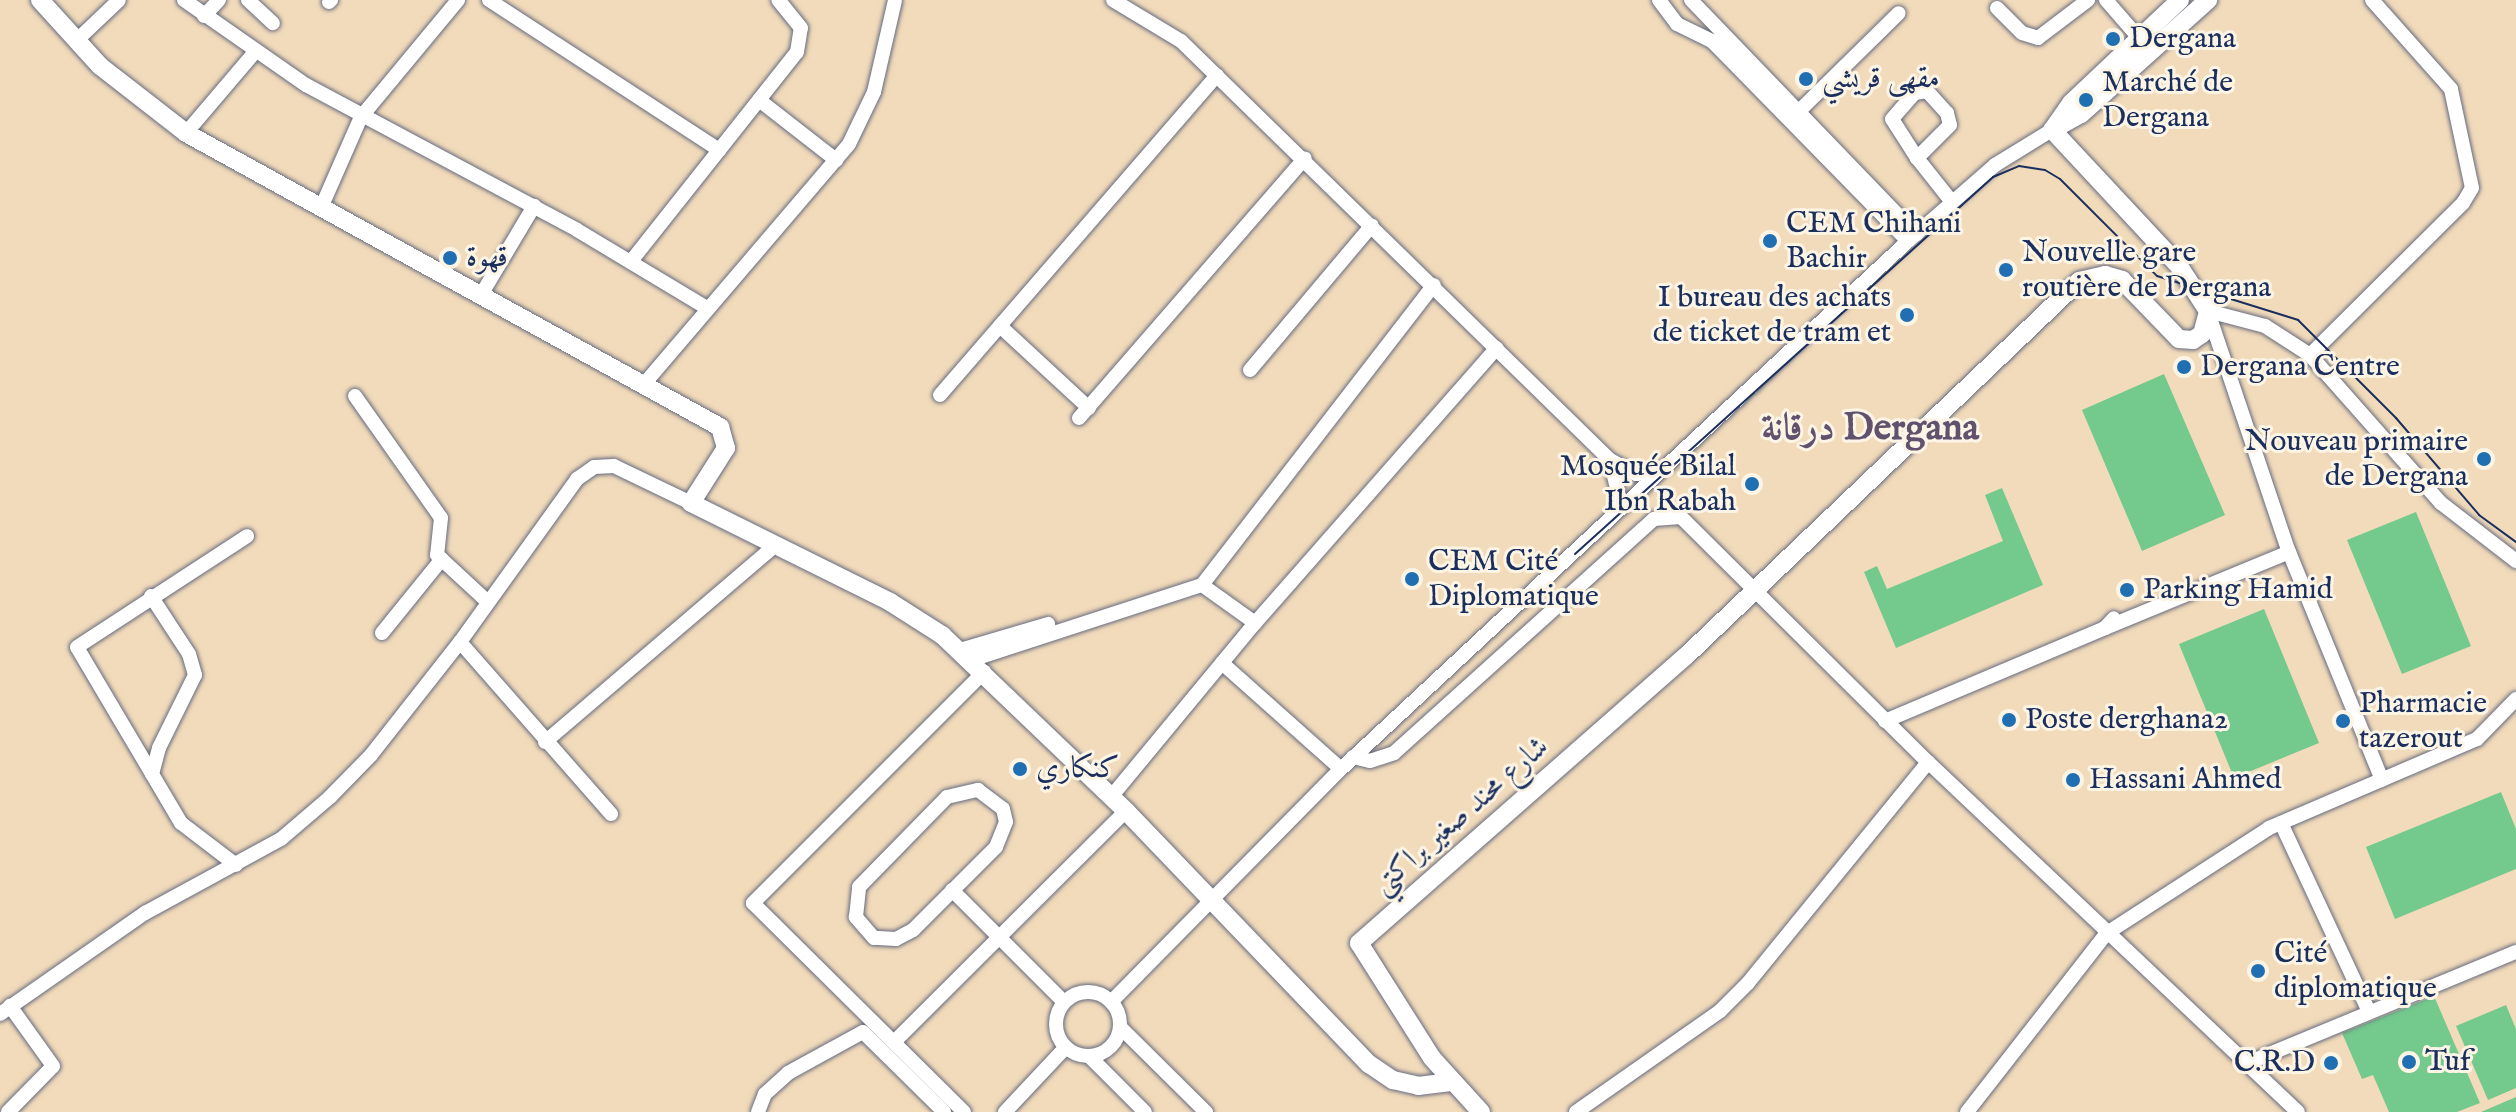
<!DOCTYPE html>
<meta charset="utf-8">
<style>
body{margin:0}
#map{position:relative;width:2516px;height:1112px;overflow:hidden;background:#f2dbbb;font-family:"IM FELL English",Amiri,serif}
div>[style]{position:absolute}
.green>*{inset:0;background:#74c98d}
.roads{filter:drop-shadow(0 0 2px #666b7f) drop-shadow(0 0 2px #666b7f)}
.minor>*{height:14px;margin:-7px;padding:0 7px;transform-origin:7px;border-radius:7px;background:#fff}
.minor>.ring{margin:-7px;padding:0;box-sizing:content-box;background:none;border:14px solid #fff;border-radius:50%}
.tertiary>*{height:18px;margin:-9px;padding:0 9px;transform-origin:9px;border-radius:9px;background:#fff}
.tram>*{height:2px;margin:-1px;padding:0 1px;transform-origin:1px;border-radius:1px;background:#1b2f5e}
.dots>*{width:22px;height:22px;translate:-50% -50%;box-sizing:border-box;border:4px solid #fcf5e5;border-radius:50%}
span{translate:-50% -50%;white-space:nowrap;text-align:center;line-height:1.15;-webkit-text-stroke:6px #fcf5e5;paint-order:stroke}
.poi-label{font-size:30px;color:#1b2f5e}
.left{translate:0 -50%;text-align:left}
.right{translate:-100% -50%;text-align:right}
.street-label{font-size:30px;color:#1b2f5e}
.district-label{font-size:38px;color:#62516e;font-weight:700}
</style>
<div id="map">
<div class="green">
<div style="clip-path:polygon(2164px 374px,2225px 515px,2142px 551px,2082px 410px)"></div>
<div style="clip-path:polygon(2002px 488px,2043px 585px,1896px 648px,1864px 572px,1877px 566px,1887px 589px,2003px 541px,1985px 495px)"></div>
<div style="clip-path:polygon(2416px 512px,2471px 646px,2402px 674px,2347px 540px)"></div>
<div style="clip-path:polygon(2264px 609px,2319px 743px,2234px 778px,2179px 644px)"></div>
<div style="clip-path:polygon(2501px 792px,2516px 829px,2516px 869px,2395px 919px,2366px 847px)"></div>
<div style="clip-path:polygon(2434px 996px,2480px 1103px,2457px 1112px,2389px 1112px,2373px 1075px,2362px 1079px,2342px 1033px)"></div>
<div style="clip-path:polygon(2506px 1005px,2516px 1029px,2516px 1088px,2488px 1100px,2456px 1026px)"></div>
<div style="clip-path:polygon(2516px 1097px,2516px 1112px,2481px 1112px)"></div>
</div>
<div class="roads">
<div class="minor">
<div style="left:184px;top:0;width:149px;rotate:34.9deg"></div>
<div style="left:306px;top:85px;width:307px;rotate:28.1deg"></div>
<div style="left:577px;top:230px;width:152px;rotate:31deg"></div>
<div style="left:248px;top:0;width:34px;rotate:43deg"></div>
<div style="left:489px;top:0;width:275px;rotate:33.1deg"></div>
<div style="left:1113px;top:0;width:79px;rotate:31.1deg"></div>
<div style="left:1181px;top:41px;width:600px;rotate:44.32deg"></div>
<div style="left:1610px;top:460px;width:30px;rotate:28deg"></div>
<div style="left:1636px;top:474px;width:22px;rotate:-3deg"></div>
<div style="left:1659px;top:0;width:30px;rotate:53deg"></div>
<div style="left:1677px;top:24px;width:39px;rotate:26deg"></div>
<div style="left:1712px;top:41px;width:280px;rotate:45.6deg"></div>
<div style="left:1691px;top:0;width:325px;rotate:46.1deg"></div>
<div style="left:2106px;top:0;width:50px;rotate:49deg"></div>
<div style="left:329px;top:2px;width:3px;rotate:-45deg"></div>
<div style="left:1997px;top:8px;width:35px;rotate:45deg"></div>
<div style="left:2022px;top:33px;width:17px;rotate:17deg"></div>
<div style="left:2038px;top:38px;width:63px;rotate:-37.2deg"></div>
<div style="left:204px;top:16px;width:22px;rotate:-47deg"></div>
<div style="left:76px;top:41px;width:59px;rotate:-43.6deg"></div>
<div style="left:1927px;top:91px;width:30px;rotate:48deg"></div>
<div style="left:1947px;top:113px;width:12px;rotate:76deg"></div>
<div style="left:1950px;top:125px;width:47px;rotate:135deg"></div>
<div style="left:1917px;top:158px;width:46px;rotate:-122.7deg"></div>
<div style="left:1892px;top:119px;width:35px;rotate:-49deg"></div>
<div style="left:1915px;top:93px;width:12px;rotate:-9deg"></div>
<div style="left:759px;top:100px;width:98px;rotate:37.9deg"></div>
<div style="left:1793px;top:117px;width:148px;rotate:-44.5deg"></div>
<div style="left:186px;top:133px;width:105px;rotate:-49.6deg"></div>
<div style="left:1917px;top:158px;width:56px;rotate:51.5deg"></div>
<div style="left:321px;top:208px;width:99px;rotate:-66.3deg"></div>
<div style="left:361px;top:117px;width:152px;rotate:-50.3deg"></div>
<div style="left:632px;top:260px;width:265px;rotate:-51.6deg"></div>
<div style="left:797px;top:52px;width:24px;rotate:-81deg"></div>
<div style="left:801px;top:28px;width:36px;rotate:-129deg"></div>
<div style="left:481px;top:295px;width:104px;rotate:-59.2deg"></div>
<div style="left:2208px;top:311px;width:59px;rotate:14.7deg"></div>
<div style="left:2265px;top:326px;width:54px;rotate:32.8deg"></div>
<div style="left:2310px;top:355px;width:198px;rotate:48.5deg"></div>
<div style="left:2441px;top:503px;width:95px;rotate:37.7deg"></div>
<div style="left:2208px;top:312px;width:253px;rotate:71.4deg"></div>
<div style="left:2289px;top:552px;width:246px;rotate:67.8deg"></div>
<div style="left:1000px;top:326px;width:121px;rotate:42.7deg"></div>
<div style="left:2310px;top:355px;width:216px;rotate:-44.8deg"></div>
<div style="left:2463px;top:203px;width:17px;rotate:-59deg"></div>
<div style="left:2472px;top:188px;width:101px;rotate:-102deg"></div>
<div style="left:2451px;top:89px;width:119px;rotate:-131.6deg"></div>
<div style="left:1250px;top:370px;width:189px;rotate:-49.9deg"></div>
<div style="left:645px;top:383px;width:314px;rotate:-49.5deg"></div>
<div style="left:849px;top:144px;width:58px;rotate:-64.3deg"></div>
<div style="left:874px;top:92px;width:94px;rotate:-77.1deg"></div>
<div style="left:940px;top:395px;width:423px;rotate:-49.1deg"></div>
<div style="left:355px;top:396px;width:149px;rotate:54.8deg"></div>
<div style="left:441px;top:518px;width:37px;rotate:96deg"></div>
<div style="left:437px;top:555px;width:69px;rotate:42.7deg"></div>
<div style="left:1079px;top:418px;width:344px;rotate:-49deg"></div>
<div style="left:1610px;top:460px;width:49px;rotate:76deg"></div>
<div style="left:1202px;top:585px;width:65px;rotate:35.6deg"></div>
<div style="left:151px;top:596px;width:69px;rotate:56.8deg"></div>
<div style="left:189px;top:654px;width:22px;rotate:74deg"></div>
<div style="left:195px;top:675px;width:81px;rotate:116.3deg"></div>
<div style="left:159px;top:748px;width:27px;rotate:105deg"></div>
<div style="left:152px;top:774px;width:57px;rotate:59.4deg"></div>
<div style="left:181px;top:823px;width:69px;rotate:37.4deg"></div>
<div style="left:2105px;top:628px;width:199px;rotate:-22.4deg"></div>
<div style="left:382px;top:633px;width:95px;rotate:-51deg"></div>
<div style="left:460px;top:642px;width:229px;rotate:48.7deg"></div>
<div style="left:960px;top:650px;width:92px;rotate:-16.5deg"></div>
<div style="left:971px;top:660px;width:243px;rotate:-18deg"></div>
<div style="left:1202px;top:585px;width:379px;rotate:-52.3deg"></div>
<div style="left:1222px;top:663px;width:159px;rotate:41.7deg"></div>
<div style="left:1885px;top:721px;width:239px;rotate:-22.9deg"></div>
<div style="left:2105px;top:628px;width:13px;rotate:-48deg"></div>
<div style="left:545px;top:742px;width:300px;rotate:-40.5deg"></div>
<div style="left:1353px;top:757px;width:17px;rotate:13deg"></div>
<div style="left:1370px;top:761px;width:25px;rotate:-18deg"></div>
<div style="left:1394px;top:753px;width:350px;rotate:-42deg"></div>
<div style="left:1654px;top:519px;width:27px;rotate:-4deg"></div>
<div style="left:1681px;top:517px;width:348px;rotate:44.8deg"></div>
<div style="left:1928px;top:762px;width:509px;rotate:43.41deg"></div>
<div style="left:152px;top:774px;width:147px;rotate:-120.6deg"></div>
<div style="left:77px;top:647px;width:203px;rotate:-33.1deg"></div>
<div style="left:978px;top:790px;width:31px;rotate:37deg"></div>
<div style="left:1003px;top:809px;width:13px;rotate:77deg"></div>
<div style="left:1006px;top:822px;width:27px;rotate:112deg"></div>
<div style="left:996px;top:847px;width:117px;rotate:135deg"></div>
<div style="left:913px;top:930px;width:19px;rotate:152deg"></div>
<div style="left:896px;top:939px;width:22px;rotate:-177deg"></div>
<div style="left:874px;top:938px;width:28px;rotate:-131deg"></div>
<div style="left:856px;top:917px;width:30px;rotate:-84deg"></div>
<div style="left:859px;top:887px;width:126px;rotate:-45.6deg"></div>
<div style="left:947px;top:797px;width:32px;rotate:-13deg"></div>
<div style="left:1111px;top:797px;width:226px;rotate:-50.4deg"></div>
<div style="left:1255px;top:623px;width:366px;rotate:-48.7deg"></div>
<div style="left:2281px;top:823px;width:208px;rotate:65deg"></div>
<div style="left:952px;top:890px;width:158px;rotate:45deg"></div>
<div class="ring" style="left:1056px;top:992px;width:50px;height:50px"></div>
<div style="left:1111px;top:1002px;width:327px;rotate:-45.4deg"></div>
<div style="left:1341px;top:769px;width:775px;rotate:-42.96deg"></div>
<div style="left:1908px;top:241px;width:116px;rotate:-41.1deg"></div>
<div style="left:1995px;top:165px;width:67px;rotate:-31.6deg"></div>
<div style="left:0;top:1014px;width:177px;rotate:-34.9deg"></div>
<div style="left:145px;top:913px;width:155px;rotate:-28.6deg"></div>
<div style="left:281px;top:839px;width:65px;rotate:-40.6deg"></div>
<div style="left:330px;top:797px;width:59px;rotate:-45.7deg"></div>
<div style="left:371px;top:755px;width:144px;rotate:-51.8deg"></div>
<div style="left:460px;top:642px;width:201px;rotate:-54.3deg"></div>
<div style="left:577px;top:479px;width:21px;rotate:-35deg"></div>
<div style="left:594px;top:467px;width:20px;rotate:-3deg"></div>
<div style="left:614px;top:466px;width:85px;rotate:25.7deg"></div>
<div style="left:1120px;top:1027px;width:121px;rotate:44.7deg"></div>
<div style="left:894px;top:1042px;width:327px;rotate:-44.9deg"></div>
<div style="left:1089px;top:1056px;width:79px;rotate:45deg"></div>
<div style="left:2250px;top:1062px;width:288px;rotate:-22.5deg"></div>
<div style="left:8px;top:1112px;width:64px;rotate:-45.6deg"></div>
<div style="left:53px;top:1066px;width:74px;rotate:-125.6deg"></div>
<div style="left:758px;top:1112px;width:19px;rotate:-69deg"></div>
<div style="left:765px;top:1094px;width:31px;rotate:-42deg"></div>
<div style="left:788px;top:1073px;width:85px;rotate:-28.7deg"></div>
<div style="left:863px;top:1032px;width:114px;rotate:44.6deg"></div>
<div style="left:964px;top:1112px;width:297px;rotate:-135.3deg"></div>
<div style="left:753px;top:903px;width:327px;rotate:-45deg"></div>
<div style="left:1005px;top:1112px;width:89px;rotate:-46.8deg"></div>
<div style="left:1576px;top:1112px;width:176px;rotate:-35deg"></div>
<div style="left:1720px;top:1011px;width:40px;rotate:-45deg"></div>
<div style="left:1748px;top:983px;width:285px;rotate:-50.8deg"></div>
<div style="left:1967px;top:1112px;width:227px;rotate:-52deg"></div>
<div style="left:2107px;top:933px;width:193px;rotate:-32.9deg"></div>
<div style="left:2269px;top:828px;width:226px;rotate:-23.2deg"></div>
<div style="left:2477px;top:739px;width:56px;rotate:-45.7deg"></div>
</div>
<div class="tertiary">
<div style="left:40px;top:0;width:89px;rotate:47.7deg"></div>
<div style="left:100px;top:66px;width:109px;rotate:37.9deg"></div>
<div style="left:186px;top:133px;width:610px;rotate:28.84deg"></div>
<div style="left:720px;top:427px;width:22px;rotate:74deg"></div>
<div style="left:726px;top:448px;width:65px;rotate:122.5deg"></div>
<div style="left:691px;top:503px;width:222px;rotate:26.4deg"></div>
<div style="left:890px;top:602px;width:62px;rotate:32.4deg"></div>
<div style="left:942px;top:635px;width:255px;rotate:43.7deg"></div>
<div style="left:1126px;top:811px;width:351px;rotate:46.2deg"></div>
<div style="left:1369px;top:1064px;width:29px;rotate:34deg"></div>
<div style="left:1393px;top:1080px;width:26px;rotate:13deg"></div>
<div style="left:1418px;top:1086px;width:33px;rotate:-7deg"></div>
<div style="left:2053px;top:129px;width:32px;rotate:-55deg"></div>
<div style="left:2071px;top:103px;width:150px;rotate:-43.4deg"></div>
<div style="left:2052px;top:130px;width:33px;rotate:-29deg"></div>
<div style="left:2081px;top:114px;width:171px;rotate:-41.9deg"></div>
<div style="left:1481px;top:1112px;width:73px;rotate:-132.2deg"></div>
<div style="left:1432px;top:1058px;width:136px;rotate:-122.4deg"></div>
<div style="left:1359px;top:943px;width:435px;rotate:-41.3deg"></div>
<div style="left:1686px;top:656px;width:543px;rotate:-43.66deg"></div>
<div style="left:2079px;top:281px;width:27px;rotate:-13deg"></div>
<div style="left:2105px;top:275px;width:18px;rotate:16deg"></div>
<div style="left:2122px;top:280px;width:82px;rotate:46deg"></div>
<div style="left:2179px;top:339px;width:14px;rotate:4deg"></div>
<div style="left:2193px;top:340px;width:11px;rotate:-34deg"></div>
<div style="left:2202px;top:334px;width:24px;rotate:-75deg"></div>
<div style="left:2208px;top:311px;width:54px;rotate:-122.8deg"></div>
<div style="left:2179px;top:266px;width:186px;rotate:-133deg"></div>
</div>
</div>
<div class="tram">
<div style="left:1575px;top:554px;width:563px;rotate:-42.05deg"></div>
<div style="left:1993px;top:177px;width:28px;rotate:-23deg"></div>
<div style="left:2019px;top:166px;width:26px;rotate:9deg"></div>
<div style="left:2045px;top:170px;width:17px;rotate:31deg"></div>
<div style="left:2060px;top:179px;width:137px;rotate:45deg"></div>
<div style="left:2157px;top:276px;width:148px;rotate:17.3deg"></div>
<div style="left:2298px;top:320px;width:139px;rotate:45deg"></div>
<div style="left:2396px;top:418px;width:128px;rotate:49.4deg"></div>
<div style="left:2479px;top:515px;width:46px;rotate:36.1deg"></div>
</div>
<div class="dots">
<div style="left:2113px;top:39px;background:#1f6fb2"></div>
<div style="left:1806px;top:79px;background:#1f6fb2"></div>
<div style="left:2086px;top:100px;background:#1f6fb2"></div>
<div style="left:1770px;top:241px;background:#1f6fb2"></div>
<div style="left:450px;top:258px;background:#1f6fb2"></div>
<div style="left:2006px;top:270px;background:#1f6fb2"></div>
<div style="left:1907px;top:315px;background:#1f6fb2"></div>
<div style="left:2184px;top:367px;background:#1f6fb2"></div>
<div style="left:2484px;top:459px;background:#1f6fb2"></div>
<div style="left:1752px;top:484px;background:#1f6fb2"></div>
<div style="left:1412px;top:579px;background:#1f6fb2"></div>
<div style="left:2127px;top:590px;background:#1f6fb2"></div>
<div style="left:2009px;top:720px;background:#1f6fb2"></div>
<div style="left:2343px;top:721px;background:#1f6fb2"></div>
<div style="left:1020px;top:769px;background:#1f6fb2"></div>
<div style="left:2073px;top:780px;background:#1f6fb2"></div>
<div style="left:2258px;top:971px;background:#1f6fb2"></div>
<div style="left:2409px;top:1062px;background:#1f6fb2"></div>
<div style="left:2331px;top:1063px;background:#1f6fb2"></div>
</div>
<div class="poi-label">
<span class="left" style="left:2129px;top:39px">Dergana</span>
<span class="left" style="left:1822px;top:79px">مقهى قريشي</span>
<span class="left" style="left:2102px;top:100px">Marché de<br>Dergana</span>
<span class="left" style="left:1786px;top:241px">CEM Chihani<br>Bachir</span>
<span class="left" style="left:2022px;top:270px">Nouvelle gare<br>routière de Dergana</span>
<span class="left" style="left:466px;top:258px">قهوة</span>
<span class="right" style="left:1891px;top:315px">I bureau des achats<br>de ticket de tram et</span>
<span class="left" style="left:2200px;top:367px">Dergana Centre</span>
<span class="right" style="left:2468px;top:459px">Nouveau primaire<br>de Dergana</span>
<span class="right" style="left:1736px;top:484px">Mosquée Bilal<br>Ibn Rabah</span>
<span class="left" style="left:1428px;top:579px">CEM Cité<br>Diplomatique</span>
<span class="left" style="left:2143px;top:590px">Parking Hamid</span>
<span class="left" style="left:2359px;top:721px">Pharmacie<br>tazerout</span>
<span class="left" style="left:2025px;top:720px">Poste derghana2</span>
<span class="left" style="left:1036px;top:769px">كنكاري</span>
<span class="left" style="left:2089px;top:780px">Hassani Ahmed</span>
<span class="left" style="left:2274px;top:971px">Cité<br>diplomatique</span>
<span class="left" style="left:2425px;top:1062px">Tuf</span>
<span class="right" style="left:2315px;top:1063px">C.R.D</span>
</div>
<div class="street-label">
<span style="left:1461px;top:816px;rotate:-41deg">شارع محند صغير براكتي</span>
</div>
<div class="district-label">
<span style="left:1870px;top:430px">درقانة Dergana</span>
</div>
</div>
